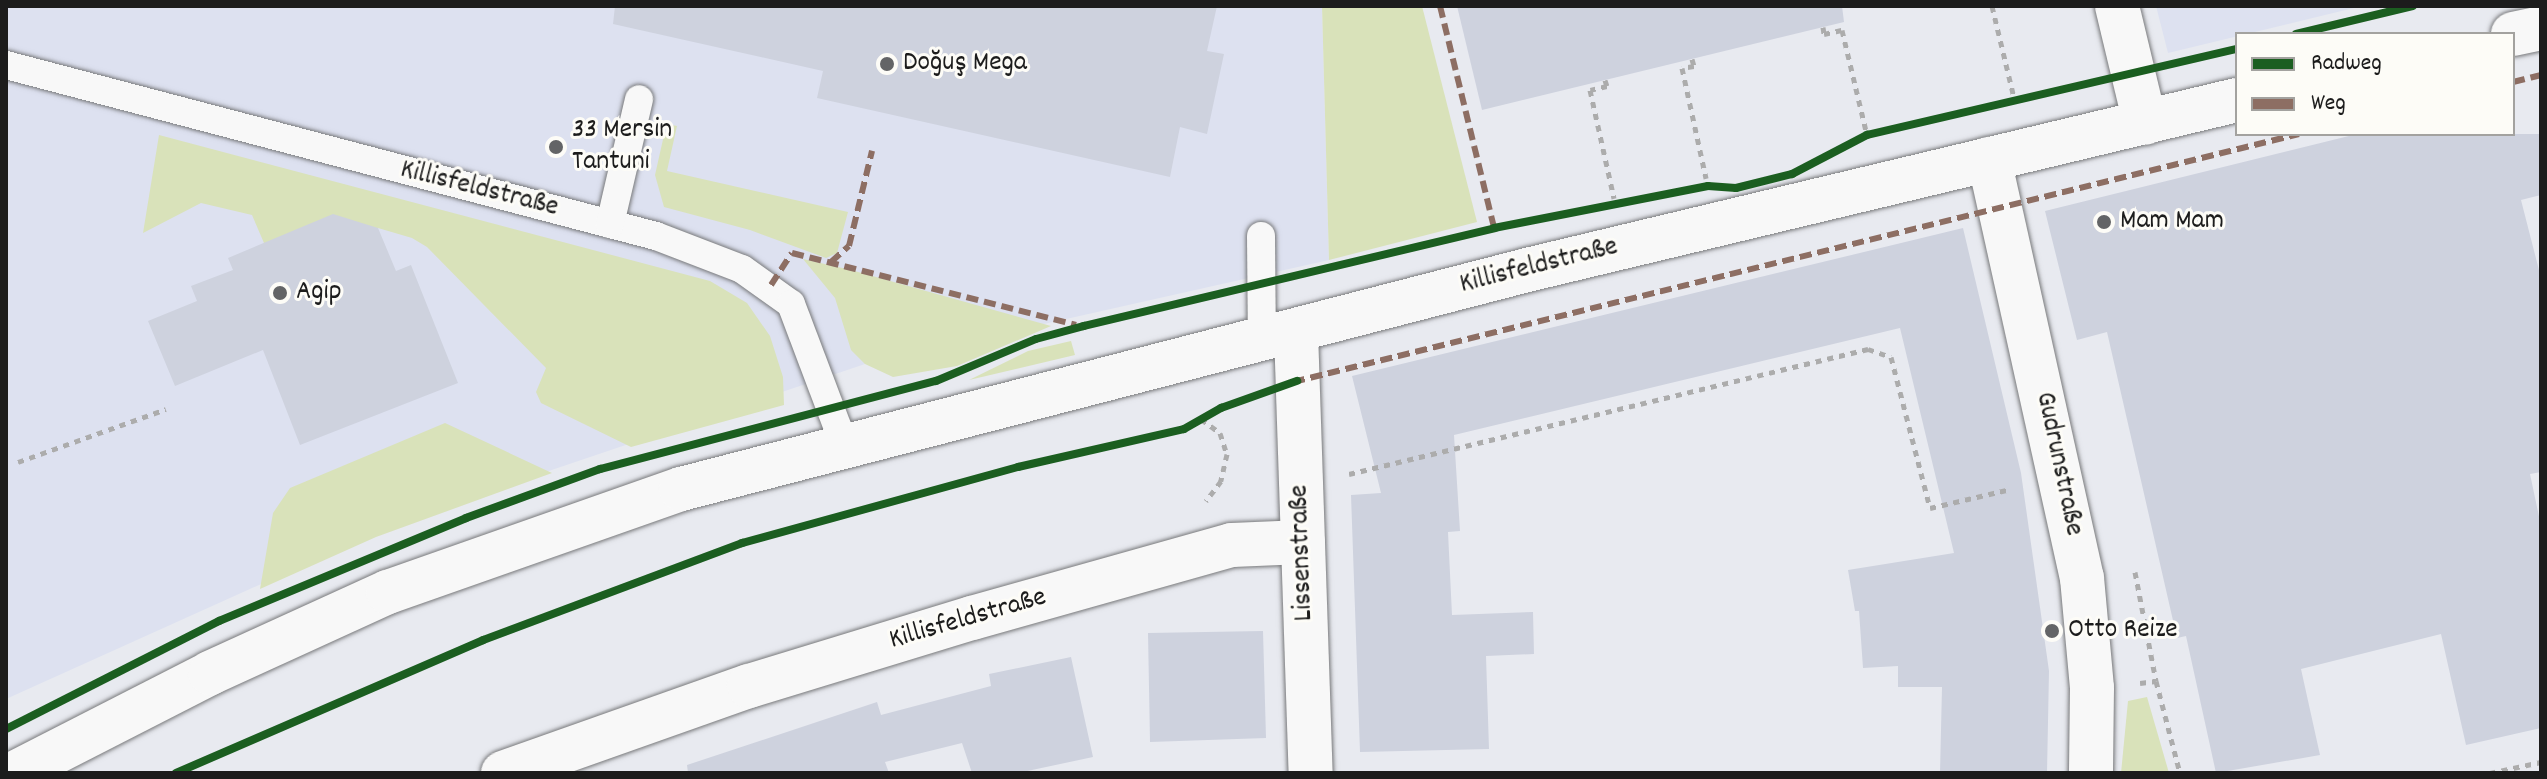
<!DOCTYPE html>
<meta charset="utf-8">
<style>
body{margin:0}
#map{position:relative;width:2547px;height:779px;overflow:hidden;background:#e8eaf0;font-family:Dekko,sans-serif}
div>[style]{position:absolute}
.built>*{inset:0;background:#dde1f0}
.green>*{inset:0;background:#d9e2ba}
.building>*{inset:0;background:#ced2de}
.path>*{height:5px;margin-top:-2.5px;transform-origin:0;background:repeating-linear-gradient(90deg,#acacac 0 6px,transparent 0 12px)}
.roads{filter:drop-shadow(0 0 2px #78797b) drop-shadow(0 0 2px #78797b)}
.service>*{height:28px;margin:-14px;padding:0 14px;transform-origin:14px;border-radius:14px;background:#f8f8f8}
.minor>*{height:44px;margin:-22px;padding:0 22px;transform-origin:22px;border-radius:22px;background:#f8f8f8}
.secondary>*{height:44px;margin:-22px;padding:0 22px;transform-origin:22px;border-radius:22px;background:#f8f8f8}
.quiet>*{height:6px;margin-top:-3px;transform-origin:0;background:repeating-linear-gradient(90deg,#8d6e63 0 12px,transparent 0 18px)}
.cycleway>*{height:8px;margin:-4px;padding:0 4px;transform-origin:4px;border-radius:4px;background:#1b5e20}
.dots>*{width:22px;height:22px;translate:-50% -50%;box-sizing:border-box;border:4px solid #fdfcf7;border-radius:50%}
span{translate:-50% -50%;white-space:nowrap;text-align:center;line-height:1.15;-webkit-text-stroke:6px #fdfcf7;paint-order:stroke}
.poi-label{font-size:28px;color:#1c1c1c}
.left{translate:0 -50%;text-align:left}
.street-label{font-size:28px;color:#1c1c1c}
.frame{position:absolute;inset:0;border:8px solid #1c1c1c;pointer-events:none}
.legend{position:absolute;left:2235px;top:32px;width:280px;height:104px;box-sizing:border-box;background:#fdfcf7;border:2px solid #a3a29f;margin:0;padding:10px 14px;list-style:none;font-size:24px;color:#1c1c1c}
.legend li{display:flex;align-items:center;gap:16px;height:40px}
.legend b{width:40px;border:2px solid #a3a29f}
</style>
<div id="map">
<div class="built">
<div style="clip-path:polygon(6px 6px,1322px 6px,1329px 260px,865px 364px,401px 521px,6px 699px)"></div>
<div style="clip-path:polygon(2156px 6px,2362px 6px,2168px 53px)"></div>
</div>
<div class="green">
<div style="clip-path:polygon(1322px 6px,1422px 6px,1477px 222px,1329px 260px)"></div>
<div style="clip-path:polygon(672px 125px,677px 126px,667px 171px,848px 212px,837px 253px,826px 258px,750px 230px,664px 207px,655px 175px,664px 135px)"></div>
<div style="clip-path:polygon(159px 135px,710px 281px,747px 303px,770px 336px,783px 377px,784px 405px,631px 447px,541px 403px,536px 392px,546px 368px,427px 247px,412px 238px,378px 228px,264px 243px,252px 215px,201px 203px,143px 233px)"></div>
<div style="clip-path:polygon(803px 259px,851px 270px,1051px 326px,957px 366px,893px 377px,865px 364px,851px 350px,835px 298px)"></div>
<div style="clip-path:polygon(1071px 341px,1075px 355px,969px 380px,1028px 351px)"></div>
<div style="clip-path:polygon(445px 423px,552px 473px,376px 537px,260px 589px,273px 513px,290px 488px)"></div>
<div style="clip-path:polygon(2147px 697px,2169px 773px,2121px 773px,2128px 701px)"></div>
</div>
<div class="building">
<div style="clip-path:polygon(615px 6px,1217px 6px,1207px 51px,1224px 54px,1207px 134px,1180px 127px,1170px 177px,817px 98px,823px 71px,613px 24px)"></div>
<div style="clip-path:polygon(1457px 6px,1842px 6px,1844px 22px,1482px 110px)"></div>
<div style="clip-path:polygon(2357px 134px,2541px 134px,2541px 195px,2521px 200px,2541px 278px,2541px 472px,2530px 474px,2541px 526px,2541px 728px,2466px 745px,2441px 634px,2301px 669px,2320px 755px,2216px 773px,2186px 636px,2177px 638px,2107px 332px,2077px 340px,2045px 211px)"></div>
<div style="clip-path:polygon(333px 214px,378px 228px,396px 271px,411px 265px,458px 383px,300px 445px,263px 350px,175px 386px,148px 321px,197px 301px,191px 286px,233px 270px,228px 258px)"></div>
<div style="clip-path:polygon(1963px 228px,2021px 473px,2049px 671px,2047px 773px,1940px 773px,1942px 687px,1898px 687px,1898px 666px,1863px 668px,1859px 611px,1855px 611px,1848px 570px,1954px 553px,1900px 328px,1454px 435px,1460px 531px,1448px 532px,1452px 615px,1533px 612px,1534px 654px,1486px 656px,1489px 749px,1360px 752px,1351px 495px,1381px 493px,1352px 376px)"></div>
<div style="clip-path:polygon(1263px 631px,1266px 738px,1150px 742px,1148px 633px)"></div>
<div style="clip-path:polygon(1071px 657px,1093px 757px,1018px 773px,972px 773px,962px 743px,885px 762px,889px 773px,688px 773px,687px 765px,877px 702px,881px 715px,991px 686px,989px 674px)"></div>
</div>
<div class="path">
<div style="left:1992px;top:6px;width:99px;rotate:76.5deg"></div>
<div style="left:1823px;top:27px;width:7px;rotate:82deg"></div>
<div style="left:1824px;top:34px;width:18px;rotate:-13deg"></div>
<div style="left:1842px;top:30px;width:108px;rotate:76.6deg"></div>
<div style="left:1692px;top:59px;width:7px;rotate:74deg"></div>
<div style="left:1694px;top:66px;width:12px;rotate:171deg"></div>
<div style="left:1682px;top:68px;width:113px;rotate:77.7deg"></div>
<div style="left:1605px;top:80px;width:6px;rotate:72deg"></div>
<div style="left:1607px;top:86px;width:17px;rotate:167deg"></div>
<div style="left:1590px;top:90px;width:111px;rotate:77.5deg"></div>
<div style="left:1201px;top:419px;width:24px;rotate:36deg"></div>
<div style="left:1220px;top:433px;width:22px;rotate:72deg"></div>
<div style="left:1227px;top:454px;width:28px;rotate:103deg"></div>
<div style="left:1221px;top:481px;width:25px;rotate:127deg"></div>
<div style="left:18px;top:462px;width:157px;rotate:-19.7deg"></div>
<div style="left:1349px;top:474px;width:534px;rotate:-13.54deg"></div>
<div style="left:1868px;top:349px;width:24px;rotate:19deg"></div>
<div style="left:1891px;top:357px;width:156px;rotate:75.5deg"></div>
<div style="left:1930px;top:508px;width:83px;rotate:-13.2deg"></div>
<div style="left:2135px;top:572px;width:111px;rotate:79.1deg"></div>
<div style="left:2140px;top:683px;width:16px;rotate:-7deg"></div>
<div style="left:2156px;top:681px;width:95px;rotate:75.4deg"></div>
<div style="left:2490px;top:773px;width:52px;rotate:-12.2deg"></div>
</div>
<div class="roads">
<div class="service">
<div style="left:6px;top:65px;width:672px;rotate:14.74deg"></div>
<div style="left:656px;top:236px;width:92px;rotate:21deg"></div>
<div style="left:742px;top:269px;width:60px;rotate:35.5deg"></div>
<div style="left:791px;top:304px;width:153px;rotate:69.3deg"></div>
<div style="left:610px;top:224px;width:128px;rotate:-76.9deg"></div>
<div style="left:1261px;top:236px;width:105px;rotate:89.5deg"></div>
</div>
<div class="minor">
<div style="left:2117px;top:6px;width:120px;rotate:76.5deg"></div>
<div style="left:1989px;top:159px;width:429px;rotate:77.5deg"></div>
<div style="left:2082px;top:578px;width:110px;rotate:84.8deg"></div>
<div style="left:2092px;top:688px;width:85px;rotate:90.7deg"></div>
<div style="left:1296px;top:332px;width:441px;rotate:88.1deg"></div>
<div style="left:503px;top:773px;width:261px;rotate:-19.5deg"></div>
<div style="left:749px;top:686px;width:233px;rotate:-17deg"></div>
<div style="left:972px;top:618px;width:270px;rotate:-15.7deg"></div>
<div style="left:1232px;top:545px;width:71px;rotate:-2.4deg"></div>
</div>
<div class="secondary">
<div style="left:2513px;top:34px;width:29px;rotate:-12deg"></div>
<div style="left:15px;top:773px;width:219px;rotate:-27.1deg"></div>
<div style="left:210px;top:673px;width:196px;rotate:-24.5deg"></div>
<div style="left:388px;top:592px;width:311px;rotate:-19.4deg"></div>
<div style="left:681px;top:489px;width:874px;rotate:-14.51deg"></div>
<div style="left:1527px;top:270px;width:730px;rotate:-13.47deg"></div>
</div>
</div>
<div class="quiet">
<div style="left:1440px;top:6px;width:228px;rotate:76.3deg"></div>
<div style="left:2513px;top:82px;width:29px;rotate:-14deg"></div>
<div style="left:831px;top:262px;width:24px;rotate:-42deg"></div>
<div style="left:849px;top:246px;width:98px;rotate:-76.4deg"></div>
<div style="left:771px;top:285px;width:38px;rotate:-57deg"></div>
<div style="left:792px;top:253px;width:293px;rotate:14.2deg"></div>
<div style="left:1293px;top:382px;width:1036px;rotate:-13.85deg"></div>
</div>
<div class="cycleway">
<div style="left:2296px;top:34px;width:120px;rotate:-13.5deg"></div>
<div style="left:6px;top:729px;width:239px;rotate:-26.9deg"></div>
<div style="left:219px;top:621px;width:268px;rotate:-22.6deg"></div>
<div style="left:466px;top:518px;width:143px;rotate:-20.1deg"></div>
<div style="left:600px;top:469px;width:347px;rotate:-14.7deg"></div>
<div style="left:936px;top:381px;width:108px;rotate:-22.8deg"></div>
<div style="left:1036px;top:339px;width:50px;rotate:-15.2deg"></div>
<div style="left:1084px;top:326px;width:422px;rotate:-13.4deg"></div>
<div style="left:1494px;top:228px;width:218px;rotate:-11.1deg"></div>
<div style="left:1708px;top:186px;width:28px;rotate:4deg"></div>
<div style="left:1736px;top:188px;width:58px;rotate:-14deg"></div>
<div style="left:1792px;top:174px;width:85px;rotate:-27.5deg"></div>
<div style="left:1867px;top:135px;width:380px;rotate:-13.1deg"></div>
<div style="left:176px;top:773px;width:335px;rotate:-23.4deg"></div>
<div style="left:483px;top:640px;width:277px;rotate:-20.5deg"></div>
<div style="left:742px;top:543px;width:286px;rotate:-15.4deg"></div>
<div style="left:1018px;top:467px;width:170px;rotate:-12.9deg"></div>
<div style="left:1184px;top:429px;width:43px;rotate:-29.6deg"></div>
<div style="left:1221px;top:408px;width:81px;rotate:-19.6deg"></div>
</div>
<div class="dots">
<div style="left:887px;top:64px;background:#636466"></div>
<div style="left:556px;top:147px;background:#636466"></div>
<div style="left:2104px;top:222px;background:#636466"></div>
<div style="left:280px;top:293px;background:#636466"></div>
<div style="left:2052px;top:631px;background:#636466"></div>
</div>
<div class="poi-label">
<span class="left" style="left:903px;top:64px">Doğuş Mega</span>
<span class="left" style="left:572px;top:147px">33 Mersin<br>Tantuni</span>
<span class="left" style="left:2120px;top:222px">Mam Mam</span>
<span class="left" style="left:296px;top:293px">Agip</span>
<span class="left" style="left:2068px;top:631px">Otto Reize</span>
</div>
<div class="street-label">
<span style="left:479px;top:190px;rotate:14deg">Killisfeldstraße</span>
<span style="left:1539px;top:267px;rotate:-14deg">Killisfeldstraße</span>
<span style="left:2058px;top:464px;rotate:78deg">Gudrunstraße</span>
<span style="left:1303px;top:553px;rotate:-92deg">Lissenstraße</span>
<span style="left:968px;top:620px;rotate:-16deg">Killisfeldstraße</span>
</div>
<div class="frame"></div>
<ul class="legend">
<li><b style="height:10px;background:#1b5e20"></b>Radweg</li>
<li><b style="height:10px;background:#8d6e63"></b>Weg</li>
</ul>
</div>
